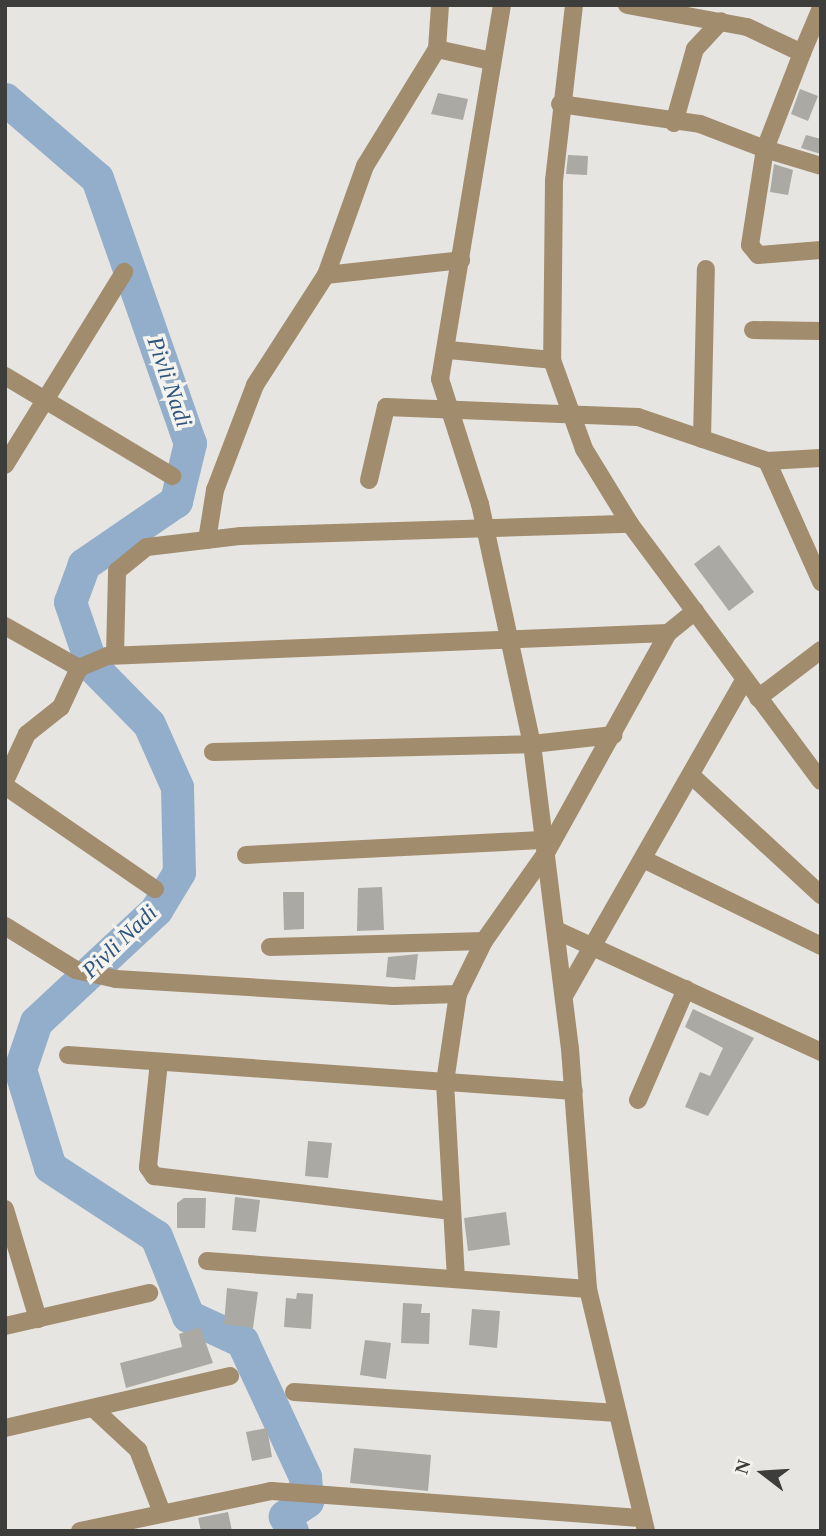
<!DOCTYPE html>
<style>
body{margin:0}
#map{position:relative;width:826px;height:1536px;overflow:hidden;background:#e7e5e1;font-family:"Times New Roman",serif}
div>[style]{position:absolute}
.river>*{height:33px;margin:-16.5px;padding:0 16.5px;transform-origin:16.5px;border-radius:16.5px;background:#93aecb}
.building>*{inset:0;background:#aaa9a4}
.minor>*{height:18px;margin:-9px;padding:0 9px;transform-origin:9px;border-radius:9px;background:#a28c6e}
span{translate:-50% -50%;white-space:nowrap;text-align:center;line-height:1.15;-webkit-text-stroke:7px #f4f3ee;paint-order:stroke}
.water-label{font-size:23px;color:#2d557e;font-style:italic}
.frame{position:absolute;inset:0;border:7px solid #3d3d3b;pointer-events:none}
.north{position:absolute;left:728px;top:1438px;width:70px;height:70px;-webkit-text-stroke:5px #f4f3ee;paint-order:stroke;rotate:287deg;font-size:19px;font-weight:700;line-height:28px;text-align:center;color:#3d3d3b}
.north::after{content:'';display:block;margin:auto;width:24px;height:32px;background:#3d3d3b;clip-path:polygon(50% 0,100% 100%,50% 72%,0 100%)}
</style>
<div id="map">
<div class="river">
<div style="left:5px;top:99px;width:121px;rotate:40.7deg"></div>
<div style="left:97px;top:178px;width:281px;rotate:70.7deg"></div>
<div style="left:190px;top:443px;width:60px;rotate:103.6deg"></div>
<div style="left:176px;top:501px;width:112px;rotate:145.6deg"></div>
<div style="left:84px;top:564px;width:40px;rotate:110.2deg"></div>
<div style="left:70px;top:602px;width:68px;rotate:71deg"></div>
<div style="left:92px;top:666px;width:81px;rotate:45.5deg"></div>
<div style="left:149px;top:724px;width:69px;rotate:66deg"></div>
<div style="left:177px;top:787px;width:85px;rotate:88.7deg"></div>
<div style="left:179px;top:872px;width:44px;rotate:121.2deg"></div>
<div style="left:156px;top:910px;width:164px;rotate:137deg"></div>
<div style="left:36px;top:1022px;width:50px;rotate:108.8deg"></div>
<div style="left:20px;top:1069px;width:102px;rotate:73deg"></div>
<div style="left:50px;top:1167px;width:126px;rotate:33.1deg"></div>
<div style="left:156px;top:1236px;width:86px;rotate:68.2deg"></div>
<div style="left:188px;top:1316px;width:60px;rotate:24.8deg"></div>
<div style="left:242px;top:1341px;width:150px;rotate:65.1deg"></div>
<div style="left:305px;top:1477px;width:24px;rotate:85deg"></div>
<div style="left:307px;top:1501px;width:27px;rotate:146deg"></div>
<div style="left:285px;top:1516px;width:17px;rotate:65deg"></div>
</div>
<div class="building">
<div style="clip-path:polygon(800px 89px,818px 96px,808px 121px,791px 114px)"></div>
<div style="clip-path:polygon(438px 93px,468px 99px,463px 120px,431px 114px)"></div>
<div style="clip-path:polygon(806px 135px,821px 139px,821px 154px,801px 148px)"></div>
<div style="clip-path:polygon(568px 155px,588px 156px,587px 175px,566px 174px)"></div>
<div style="clip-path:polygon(774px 164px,793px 170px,788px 195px,770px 192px)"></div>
<div style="clip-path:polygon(719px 545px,754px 592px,729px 611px,694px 564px)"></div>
<div style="clip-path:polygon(382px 887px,384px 930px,357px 931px,358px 888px)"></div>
<div style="clip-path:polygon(283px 892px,304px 892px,304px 929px,284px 930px)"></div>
<div style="clip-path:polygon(418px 954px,415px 980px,386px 977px,388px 957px)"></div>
<div style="clip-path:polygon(693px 1009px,754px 1038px,708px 1116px,685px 1107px,700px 1072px,710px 1076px,723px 1048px,685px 1027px)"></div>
<div style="clip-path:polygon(308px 1141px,332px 1143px,328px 1178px,305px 1176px)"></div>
<div style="clip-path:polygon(235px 1197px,260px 1200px,256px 1232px,232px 1230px)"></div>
<div style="clip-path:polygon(184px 1198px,206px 1198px,205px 1228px,177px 1228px,177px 1203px)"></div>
<div style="clip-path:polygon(506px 1212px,510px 1245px,468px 1251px,464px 1218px)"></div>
<div style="clip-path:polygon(227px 1288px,258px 1292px,253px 1328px,224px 1324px)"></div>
<div style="clip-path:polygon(297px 1293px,313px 1294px,311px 1329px,284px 1327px,286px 1298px,296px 1299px)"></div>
<div style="clip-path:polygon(403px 1303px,422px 1304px,421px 1313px,430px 1313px,429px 1344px,401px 1343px)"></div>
<div style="clip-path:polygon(472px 1309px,500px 1311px,497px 1348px,469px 1345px)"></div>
<div style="clip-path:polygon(200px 1327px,213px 1363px,126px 1388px,120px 1363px,182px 1347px,179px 1334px)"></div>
<div style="clip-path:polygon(365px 1340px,391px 1343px,386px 1379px,360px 1375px)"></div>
<div style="clip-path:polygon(267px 1428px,272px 1457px,252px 1461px,246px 1432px)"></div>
<div style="clip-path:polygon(354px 1448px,431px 1455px,428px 1491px,350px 1483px)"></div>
<div style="clip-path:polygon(228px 1512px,232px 1531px,201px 1531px,198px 1518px)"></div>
</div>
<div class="minor">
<div style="left:440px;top:5px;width:44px;rotate:93.9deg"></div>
<div style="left:437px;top:49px;width:55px;rotate:12.5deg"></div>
<div style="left:502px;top:5px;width:379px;rotate:99.4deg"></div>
<div style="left:440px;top:379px;width:131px;rotate:72.3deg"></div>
<div style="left:480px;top:504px;width:246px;rotate:77.8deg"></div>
<div style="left:532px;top:744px;width:307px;rotate:82.9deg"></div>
<div style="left:570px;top:1049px;width:241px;rotate:85.7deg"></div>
<div style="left:588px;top:1289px;width:249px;rotate:76.5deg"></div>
<div style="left:574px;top:5px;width:176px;rotate:96.5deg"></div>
<div style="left:554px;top:180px;width:180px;rotate:90.6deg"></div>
<div style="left:552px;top:360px;width:95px;rotate:70.2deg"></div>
<div style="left:584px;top:449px;width:88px;rotate:58.5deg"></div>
<div style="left:630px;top:524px;width:320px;rotate:53.4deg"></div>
<div style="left:802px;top:53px;width:49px;rotate:-67.1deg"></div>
<div style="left:560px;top:104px;width:141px;rotate:8.1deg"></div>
<div style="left:700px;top:124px;width:70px;rotate:21deg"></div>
<div style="left:765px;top:149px;width:103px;rotate:-68.9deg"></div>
<div style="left:802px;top:53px;width:61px;rotate:-154.7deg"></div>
<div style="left:747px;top:27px;width:122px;rotate:-169.6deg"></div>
<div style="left:674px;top:123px;width:77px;rotate:-74.2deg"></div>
<div style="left:695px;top:49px;width:38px;rotate:-47deg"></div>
<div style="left:821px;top:166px;width:59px;rotate:-163.1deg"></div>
<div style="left:765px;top:149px;width:97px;rotate:98.9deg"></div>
<div style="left:750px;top:245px;width:13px;rotate:51deg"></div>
<div style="left:758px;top:255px;width:63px;rotate:-4.5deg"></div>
<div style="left:326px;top:275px;width:136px;rotate:-6.3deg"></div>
<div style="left:753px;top:330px;width:68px;rotate:0.8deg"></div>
<div style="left:449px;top:350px;width:103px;rotate:5.5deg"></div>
<div style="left:5px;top:376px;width:195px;rotate:30.9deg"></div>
<div style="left:702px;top:439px;width:170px;rotate:-88.7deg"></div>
<div style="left:767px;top:461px;width:133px;rotate:65.9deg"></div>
<div style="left:5px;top:465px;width:227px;rotate:-58.3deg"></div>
<div style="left:369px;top:480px;width:75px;rotate:-76.9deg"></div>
<div style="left:386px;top:407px;width:252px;rotate:2.3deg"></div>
<div style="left:638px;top:417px;width:136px;rotate:18.8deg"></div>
<div style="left:767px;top:461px;width:54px;rotate:-3.2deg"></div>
<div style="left:207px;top:540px;width:51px;rotate:-80.9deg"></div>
<div style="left:215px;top:490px;width:112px;rotate:-69.1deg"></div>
<div style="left:255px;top:385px;width:131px;rotate:-57.2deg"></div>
<div style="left:326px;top:275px;width:116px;rotate:-70.3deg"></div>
<div style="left:365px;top:166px;width:137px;rotate:-58.4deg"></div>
<div style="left:5px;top:626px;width:85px;rotate:29.6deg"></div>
<div style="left:115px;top:655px;width:84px;rotate:-88.6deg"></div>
<div style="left:117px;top:571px;width:38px;rotate:-39deg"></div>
<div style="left:147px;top:547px;width:95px;rotate:-6.7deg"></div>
<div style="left:241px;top:536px;width:389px;rotate:-1.8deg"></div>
<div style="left:758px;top:698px;width:79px;rotate:-37.3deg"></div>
<div style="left:213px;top:752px;width:319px;rotate:-1.4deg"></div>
<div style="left:532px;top:744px;width:82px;rotate:-6.3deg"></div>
<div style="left:692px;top:776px;width:176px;rotate:42.7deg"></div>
<div style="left:5px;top:781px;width:52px;rotate:-64.9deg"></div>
<div style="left:27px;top:734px;width:43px;rotate:-38.5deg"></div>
<div style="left:61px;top:707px;width:43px;rotate:-65.2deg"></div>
<div style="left:79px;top:668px;width:30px;rotate:-23deg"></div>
<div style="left:107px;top:656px;width:561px;rotate:-2.35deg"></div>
<div style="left:5px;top:786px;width:182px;rotate:34.5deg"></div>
<div style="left:246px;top:855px;width:300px;rotate:-2.9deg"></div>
<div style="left:643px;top:859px;width:198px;rotate:26deg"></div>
<div style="left:5px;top:926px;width:84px;rotate:31.8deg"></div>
<div style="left:76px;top:970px;width:41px;rotate:12.7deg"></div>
<div style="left:116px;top:979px;width:278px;rotate:3.5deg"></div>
<div style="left:393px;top:996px;width:65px;rotate:-1.8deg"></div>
<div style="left:556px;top:930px;width:292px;rotate:24.7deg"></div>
<div style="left:270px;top:947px;width:214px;rotate:-1.6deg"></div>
<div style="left:564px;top:996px;width:365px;rotate:-60.3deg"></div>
<div style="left:68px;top:1055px;width:507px;rotate:4.07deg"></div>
<div style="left:159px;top:1062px;width:106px;rotate:96deg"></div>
<div style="left:148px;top:1167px;width:11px;rotate:56deg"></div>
<div style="left:154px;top:1176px;width:300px;rotate:6.7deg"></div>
<div style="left:638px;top:1100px;width:121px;rotate:-66.6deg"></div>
<div style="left:5px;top:1209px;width:115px;rotate:73.3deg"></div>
<div style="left:207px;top:1261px;width:382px;rotate:4.2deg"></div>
<div style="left:456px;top:1279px;width:197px;rotate:-93.2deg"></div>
<div style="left:445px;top:1082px;width:89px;rotate:-81.6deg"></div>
<div style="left:458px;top:994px;width:59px;rotate:-63.9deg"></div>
<div style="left:484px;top:941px;width:108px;rotate:-54.8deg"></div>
<div style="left:546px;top:853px;width:252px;rotate:-61deg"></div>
<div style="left:668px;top:633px;width:35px;rotate:-39deg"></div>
<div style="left:5px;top:1326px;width:148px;rotate:-12.9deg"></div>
<div style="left:294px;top:1392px;width:324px;rotate:3.7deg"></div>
<div style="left:93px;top:1408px;width:62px;rotate:43deg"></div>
<div style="left:138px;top:1450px;width:67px;rotate:69.1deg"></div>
<div style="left:5px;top:1428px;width:231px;rotate:-13deg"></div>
<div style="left:80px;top:1531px;width:196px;rotate:-11.8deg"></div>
<div style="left:272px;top:1491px;width:372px;rotate:4.2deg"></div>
</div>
<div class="water-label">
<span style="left:169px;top:382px;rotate:71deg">Pivli Nadi</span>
<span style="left:120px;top:942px;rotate:-44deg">Pivli Nadi</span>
</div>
<div class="frame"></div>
<div class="north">N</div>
</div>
